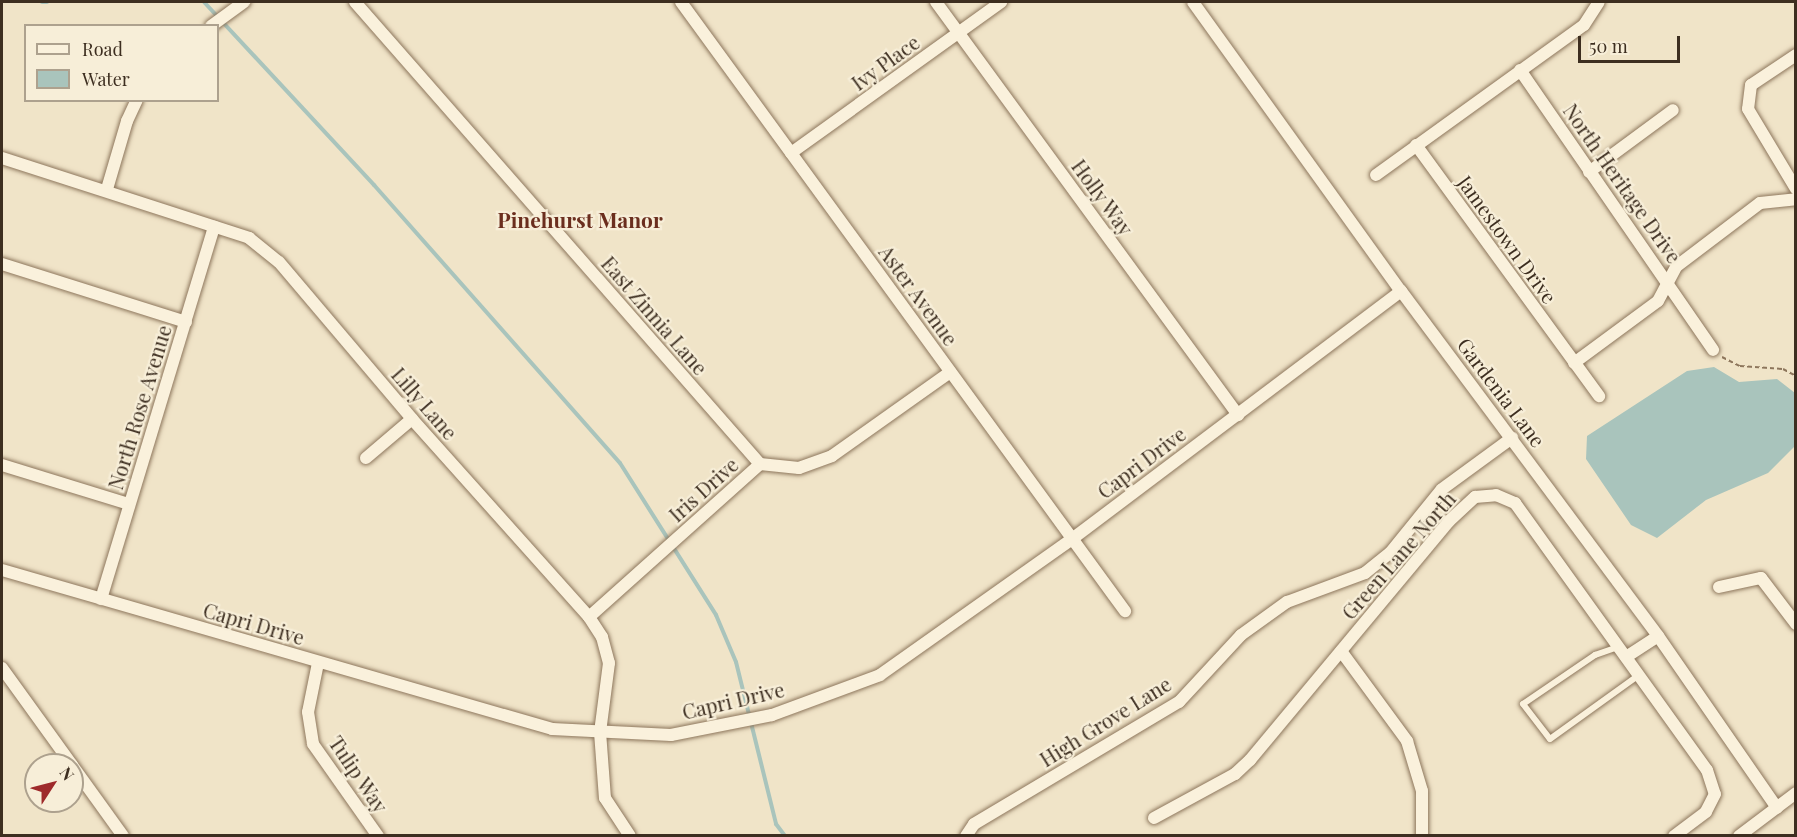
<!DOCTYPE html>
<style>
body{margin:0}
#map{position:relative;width:1797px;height:837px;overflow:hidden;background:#f0e4c8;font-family:"Playfair Display",serif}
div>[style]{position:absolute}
.water>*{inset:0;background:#a9c4bc}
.stream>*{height:4px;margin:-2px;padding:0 2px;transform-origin:2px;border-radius:2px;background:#a9c4bc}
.path>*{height:2px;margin-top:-1px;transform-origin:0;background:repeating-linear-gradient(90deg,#8d765c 0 4.5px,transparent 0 7.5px)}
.roads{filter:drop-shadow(0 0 2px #8d765c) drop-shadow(0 0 2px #8d765c)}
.service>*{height:6px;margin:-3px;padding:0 3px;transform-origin:3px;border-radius:3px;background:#faf1dc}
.minor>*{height:12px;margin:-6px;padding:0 6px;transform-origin:6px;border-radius:6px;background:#faf1dc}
span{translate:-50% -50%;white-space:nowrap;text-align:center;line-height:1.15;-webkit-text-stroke:4.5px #f7eed8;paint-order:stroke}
.street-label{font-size:20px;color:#3d2e20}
.neighbourhood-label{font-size:21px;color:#6b2e1e;font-weight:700}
.frame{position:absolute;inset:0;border:3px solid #3d2e20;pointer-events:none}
.legend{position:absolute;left:24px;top:24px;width:195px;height:78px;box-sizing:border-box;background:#f7eed8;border:2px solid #ada18e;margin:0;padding:8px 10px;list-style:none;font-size:18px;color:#3d2e20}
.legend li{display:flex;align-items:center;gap:12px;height:30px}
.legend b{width:30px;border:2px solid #ada18e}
.north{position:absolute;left:24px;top:753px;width:60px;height:60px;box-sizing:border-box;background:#f7eed8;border:2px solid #ada18e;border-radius:50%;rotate:54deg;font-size:16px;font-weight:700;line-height:24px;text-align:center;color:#3d2e20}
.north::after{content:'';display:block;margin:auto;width:21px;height:27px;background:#9e2a2b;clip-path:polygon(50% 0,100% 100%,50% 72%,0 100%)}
.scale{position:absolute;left:1578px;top:36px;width:102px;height:27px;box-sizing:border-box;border:3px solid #3d2e20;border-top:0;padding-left:8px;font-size:18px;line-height:21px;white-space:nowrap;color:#3d2e20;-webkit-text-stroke:4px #f7eed8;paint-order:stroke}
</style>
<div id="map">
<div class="water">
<div style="clip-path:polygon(1714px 367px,1739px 382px,1777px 379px,1795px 393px,1795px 446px,1768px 473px,1706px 500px,1657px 538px,1631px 525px,1586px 459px,1587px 436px,1687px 371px)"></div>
</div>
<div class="stream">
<div style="left:42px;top:2px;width:5px"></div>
<div style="left:204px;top:2px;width:250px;rotate:47.1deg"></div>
<div style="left:374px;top:185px;width:371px;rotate:48.5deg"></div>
<div style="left:620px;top:463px;width:180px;rotate:57.7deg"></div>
<div style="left:716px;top:615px;width:51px;rotate:66.9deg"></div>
<div style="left:736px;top:662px;width:167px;rotate:76.1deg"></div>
<div style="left:776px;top:824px;width:15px;rotate:53deg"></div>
</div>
<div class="path">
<div style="left:1722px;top:357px;width:20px;rotate:27deg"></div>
<div style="left:1740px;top:366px;width:43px;rotate:4deg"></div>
<div style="left:1783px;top:369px;width:15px;rotate:28deg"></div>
</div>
<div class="roads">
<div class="service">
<div style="left:1618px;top:647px;width:24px;rotate:161deg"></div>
<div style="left:1595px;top:655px;width:87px;rotate:145.8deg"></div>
<div style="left:1523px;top:704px;width:44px;rotate:52.4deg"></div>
<div style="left:1550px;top:739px;width:110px;rotate:-35.7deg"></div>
</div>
<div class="minor">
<div style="left:355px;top:2px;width:614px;rotate:48.76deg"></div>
<div style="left:681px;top:2px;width:754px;rotate:53.91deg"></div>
<div style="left:936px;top:2px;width:512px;rotate:53.82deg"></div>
<div style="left:1193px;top:2px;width:356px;rotate:54.3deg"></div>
<div style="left:1401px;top:291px;width:430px;rotate:53.3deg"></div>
<div style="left:1658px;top:636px;width:209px;rotate:55.3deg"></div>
<div style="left:211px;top:26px;width:41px;rotate:-36deg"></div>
<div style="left:1796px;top:55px;width:54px;rotate:146.3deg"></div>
<div style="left:1751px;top:85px;width:24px;rotate:97deg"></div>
<div style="left:1748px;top:109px;width:93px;rotate:59deg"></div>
<div style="left:1520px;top:70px;width:340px;rotate:55.4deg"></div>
<div style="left:1416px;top:145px;width:311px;rotate:53.9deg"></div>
<div style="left:791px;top:153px;width:259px;rotate:-35.7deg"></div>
<div style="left:2px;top:158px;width:260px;rotate:17.9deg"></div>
<div style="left:249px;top:238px;width:38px;rotate:39deg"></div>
<div style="left:279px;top:262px;width:206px;rotate:49.7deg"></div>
<div style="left:412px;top:419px;width:266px;rotate:48.2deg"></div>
<div style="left:589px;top:617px;width:24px;rotate:57deg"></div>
<div style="left:602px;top:637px;width:27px;rotate:75deg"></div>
<div style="left:609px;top:663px;width:70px;rotate:97.4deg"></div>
<div style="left:600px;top:732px;width:66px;rotate:85.7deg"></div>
<div style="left:605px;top:798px;width:45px;rotate:56.7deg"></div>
<div style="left:1589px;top:172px;width:104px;rotate:-36.4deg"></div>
<div style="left:1376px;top:175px;width:256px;rotate:-35.8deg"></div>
<div style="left:1584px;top:25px;width:27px;rotate:-57deg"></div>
<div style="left:107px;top:189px;width:71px;rotate:-73.6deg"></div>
<div style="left:127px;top:121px;width:23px;rotate:-65deg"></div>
<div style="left:2px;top:264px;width:193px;rotate:17.5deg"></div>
<div style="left:1574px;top:363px;width:104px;rotate:-36.4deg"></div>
<div style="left:1658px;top:301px;width:40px;rotate:-62deg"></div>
<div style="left:1677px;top:266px;width:104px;rotate:-37.2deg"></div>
<div style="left:1760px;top:203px;width:36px;rotate:-6deg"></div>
<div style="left:366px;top:458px;width:60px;rotate:-40.3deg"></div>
<div style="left:2px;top:465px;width:133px;rotate:17.1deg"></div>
<div style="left:2px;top:570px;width:573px;rotate:16.12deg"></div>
<div style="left:552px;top:729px;width:119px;rotate:2.9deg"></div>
<div style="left:671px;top:735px;width:103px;rotate:-11.2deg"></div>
<div style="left:772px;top:715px;width:115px;rotate:-20.3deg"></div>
<div style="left:880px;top:675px;width:235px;rotate:-35.3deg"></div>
<div style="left:1072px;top:539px;width:412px;rotate:-37deg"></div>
<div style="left:1719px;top:587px;width:43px;rotate:-12.1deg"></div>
<div style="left:1761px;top:578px;width:58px;rotate:52.7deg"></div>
<div style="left:101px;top:599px;width:389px;rotate:-73.1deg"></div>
<div style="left:589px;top:617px;width:229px;rotate:-41.8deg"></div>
<div style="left:760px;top:464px;width:39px;rotate:6deg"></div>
<div style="left:799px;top:468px;width:35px;rotate:-20deg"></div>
<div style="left:832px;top:456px;width:145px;rotate:-35.4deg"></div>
<div style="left:1341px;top:651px;width:112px;rotate:53.7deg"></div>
<div style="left:1407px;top:741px;width:52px;rotate:73.3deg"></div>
<div style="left:1422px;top:791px;width:45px;rotate:90deg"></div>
<div style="left:1626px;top:657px;width:38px;rotate:-33deg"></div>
<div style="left:318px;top:663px;width:50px;rotate:101.5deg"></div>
<div style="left:308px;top:712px;width:32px;rotate:81deg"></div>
<div style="left:313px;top:744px;width:113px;rotate:54.8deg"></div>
<div style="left:2px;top:668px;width:120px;rotate:54.2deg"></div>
<div style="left:72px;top:765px;width:87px;rotate:54.3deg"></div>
<div style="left:1154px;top:818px;width:92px;rotate:-28.5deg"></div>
<div style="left:1235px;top:774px;width:21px;rotate:-43deg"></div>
<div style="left:1250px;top:760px;width:310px;rotate:-50.2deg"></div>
<div style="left:1448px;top:522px;width:37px;rotate:-43deg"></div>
<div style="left:1475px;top:497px;width:21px;rotate:-5deg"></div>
<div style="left:1496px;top:495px;width:21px;rotate:23deg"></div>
<div style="left:1515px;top:503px;width:329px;rotate:54.3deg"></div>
<div style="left:1707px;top:770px;width:25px;rotate:72deg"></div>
<div style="left:1715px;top:794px;width:20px;rotate:117deg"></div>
<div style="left:1706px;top:812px;width:40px;rotate:143deg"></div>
<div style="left:966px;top:836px;width:14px;rotate:-56deg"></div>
<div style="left:974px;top:824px;width:239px;rotate:-30.8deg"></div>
<div style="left:1179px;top:702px;width:91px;rotate:-47.2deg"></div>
<div style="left:1241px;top:635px;width:57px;rotate:-35.7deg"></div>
<div style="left:1287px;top:602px;width:83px;rotate:-20.4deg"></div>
<div style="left:1365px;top:573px;width:32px;rotate:-39deg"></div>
<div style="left:1390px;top:553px;width:82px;rotate:-50.9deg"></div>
<div style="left:1442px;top:489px;width:87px;rotate:-36.1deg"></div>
<div style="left:1739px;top:836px;width:71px;rotate:-37deg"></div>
</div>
</div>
<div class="street-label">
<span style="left:885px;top:62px;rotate:-36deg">Ivy Place</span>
<span style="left:1623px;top:183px;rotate:55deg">North Heritage Drive</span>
<span style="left:1103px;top:197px;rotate:54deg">Holly Way</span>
<span style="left:1508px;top:239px;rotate:54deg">Jamestown Drive</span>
<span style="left:919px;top:295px;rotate:54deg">Aster Avenue</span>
<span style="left:655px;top:315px;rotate:49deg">East Zinnia Lane</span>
<span style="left:1502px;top:392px;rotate:53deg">Gardenia Lane</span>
<span style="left:425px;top:403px;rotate:49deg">Lilly Lane</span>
<span style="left:139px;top:407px;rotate:-73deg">North Rose Avenue</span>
<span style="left:1141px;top:462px;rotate:-37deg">Capri Drive</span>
<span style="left:703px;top:489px;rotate:-42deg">Iris Drive</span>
<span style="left:1398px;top:555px;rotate:-49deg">Green Lane North</span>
<span style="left:254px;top:623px;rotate:16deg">Capri Drive</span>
<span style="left:733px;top:700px;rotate:-13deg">Capri Drive</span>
<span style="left:1105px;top:721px;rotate:-32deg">High Grove Lane</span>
<span style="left:359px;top:774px;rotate:56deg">Tulip Way</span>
</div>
<div class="neighbourhood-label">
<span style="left:580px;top:219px">Pinehurst Manor</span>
</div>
<div class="frame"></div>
<ul class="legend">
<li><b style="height:8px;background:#faf1dc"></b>Road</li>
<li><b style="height:16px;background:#a9c4bc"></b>Water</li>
</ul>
<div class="north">N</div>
<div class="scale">50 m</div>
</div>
